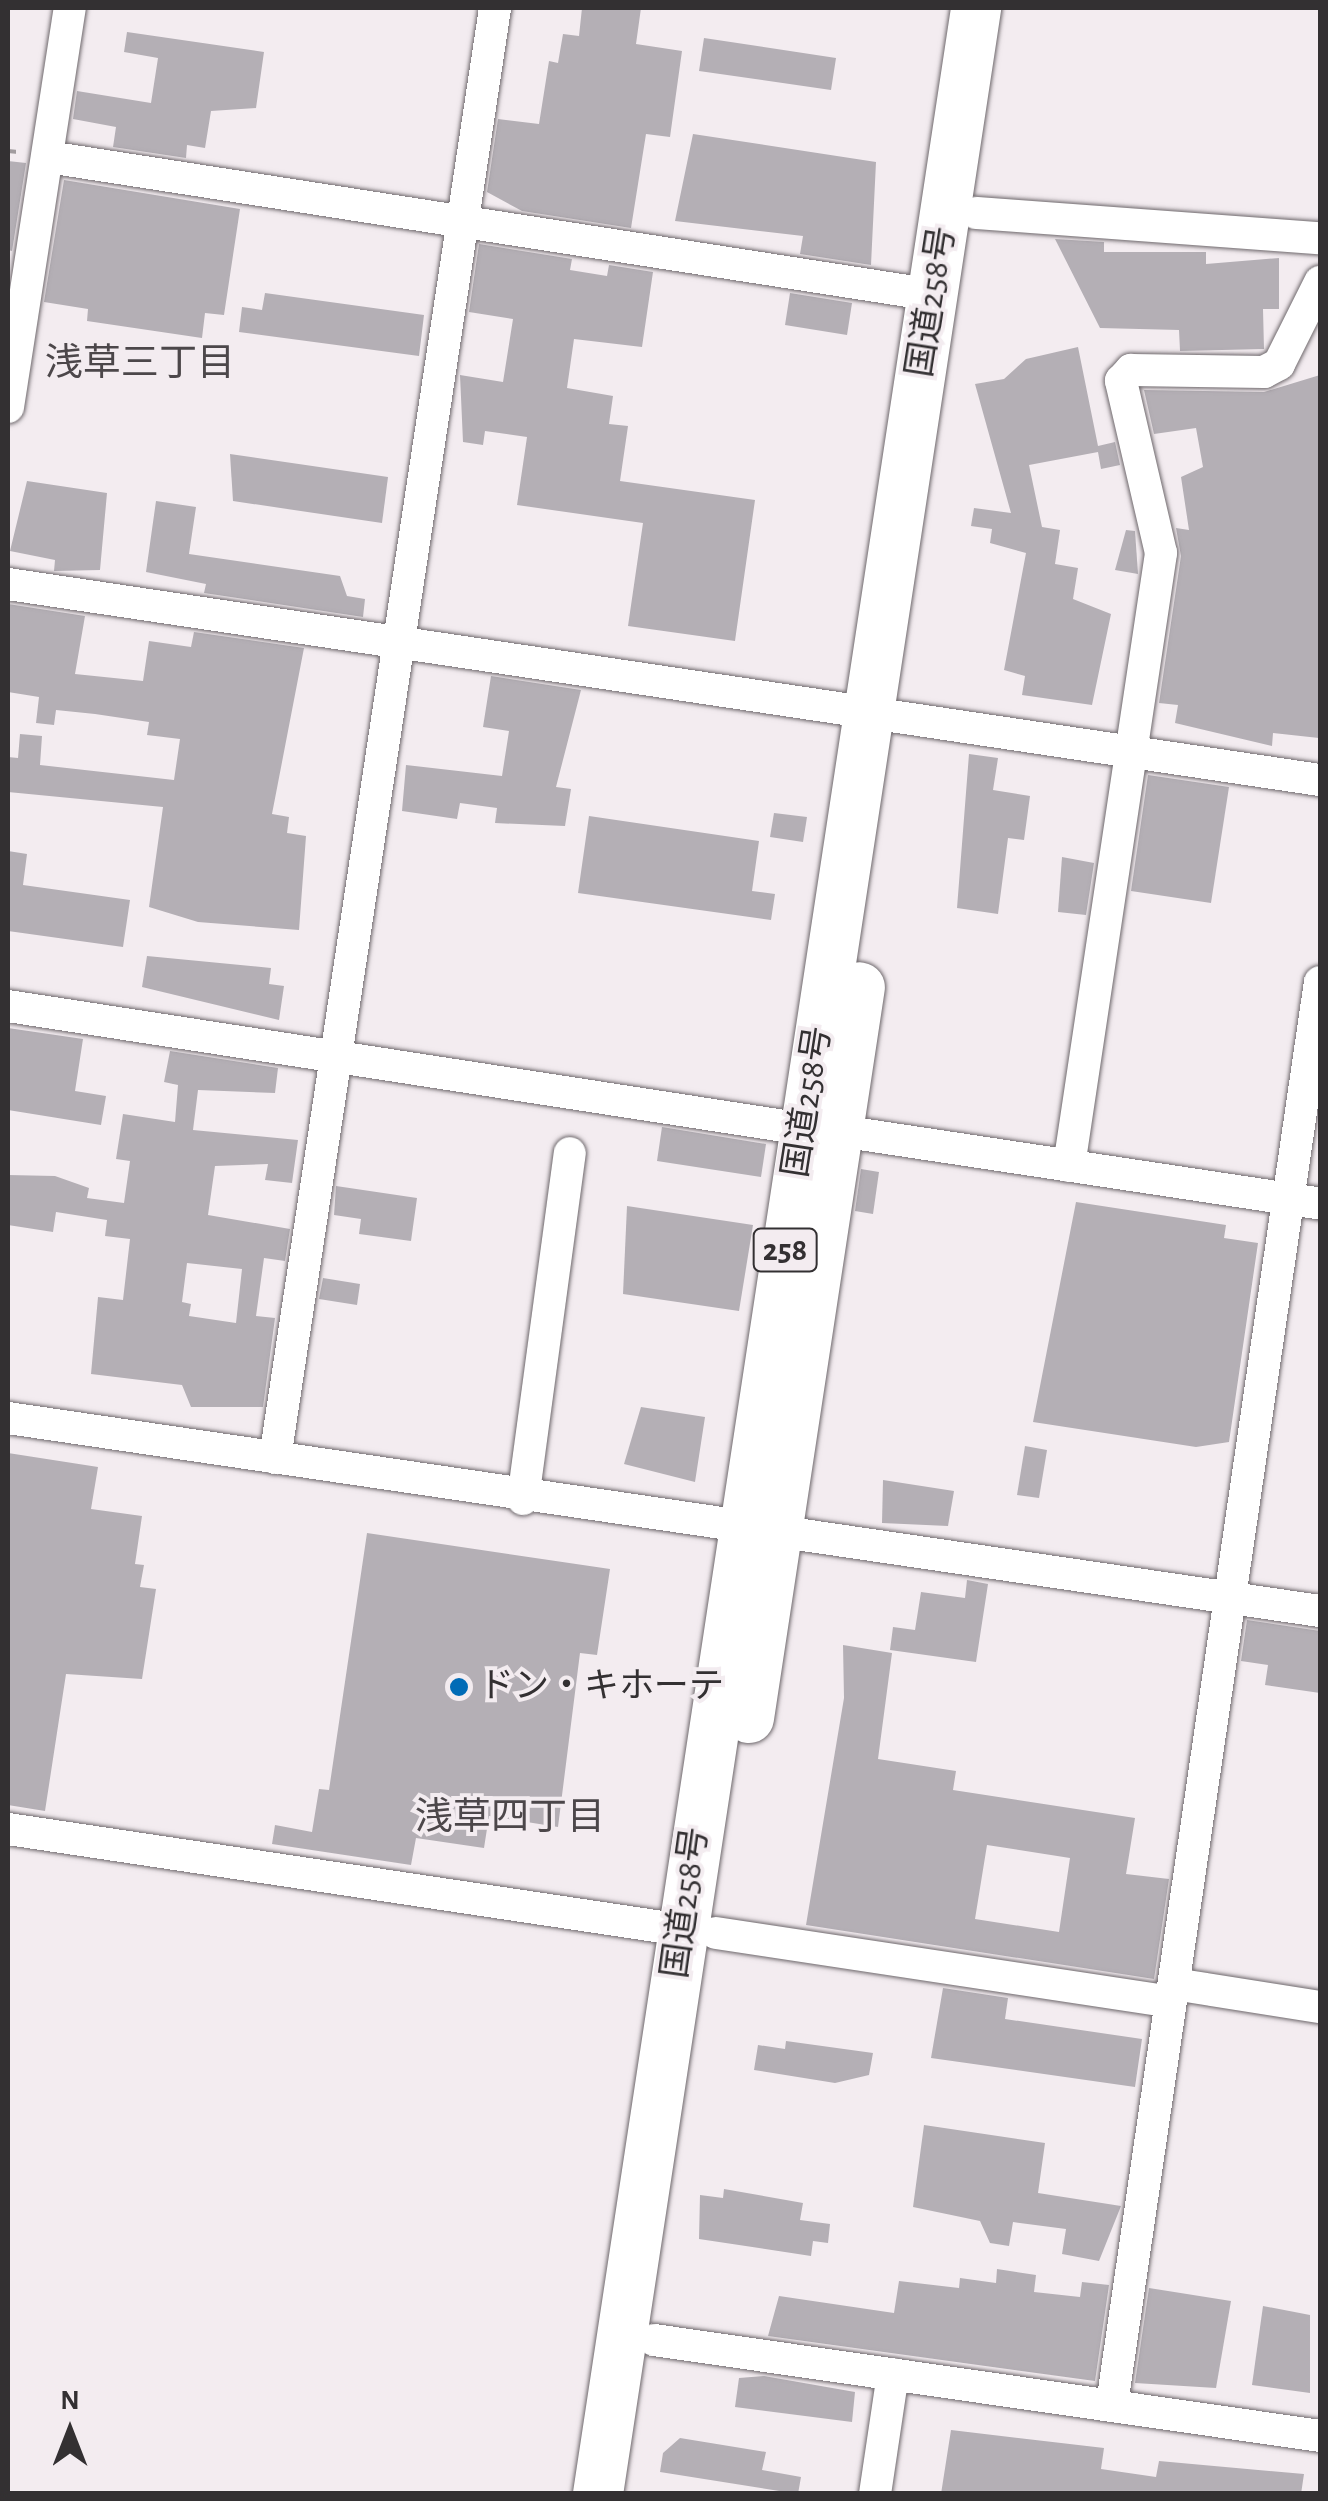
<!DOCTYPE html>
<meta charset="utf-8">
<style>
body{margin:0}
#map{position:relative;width:1328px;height:2501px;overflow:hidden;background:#f3ecf0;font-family:"Alegreya Sans","Noto Sans JP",sans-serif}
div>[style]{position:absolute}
.building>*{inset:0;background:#b4afb5}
.path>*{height:4px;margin-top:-2px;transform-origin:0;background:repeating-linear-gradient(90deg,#a19b9e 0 8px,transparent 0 16px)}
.roads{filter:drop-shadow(0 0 2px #6e686c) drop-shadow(0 0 2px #6e686c)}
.minor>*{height:32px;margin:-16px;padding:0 16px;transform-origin:16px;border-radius:16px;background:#fff}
.highway>*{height:50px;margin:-25px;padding:0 25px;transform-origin:25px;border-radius:25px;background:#fff}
.dots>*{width:28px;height:28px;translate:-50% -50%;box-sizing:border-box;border:5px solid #f3ecf0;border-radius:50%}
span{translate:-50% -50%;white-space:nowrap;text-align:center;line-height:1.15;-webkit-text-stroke:8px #f3ecf0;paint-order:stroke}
.shield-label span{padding:2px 8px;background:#f3ecf0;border:2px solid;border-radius:8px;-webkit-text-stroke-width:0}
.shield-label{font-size:32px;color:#333032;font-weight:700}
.street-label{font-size:35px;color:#333032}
.poi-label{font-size:35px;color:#333032}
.left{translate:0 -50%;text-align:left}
.neighbourhood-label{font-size:38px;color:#4c474a}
.frame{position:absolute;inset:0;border:10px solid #333032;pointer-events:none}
.north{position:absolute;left:20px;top:2381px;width:100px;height:100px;-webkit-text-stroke:8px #f3ecf0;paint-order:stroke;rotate:0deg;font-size:28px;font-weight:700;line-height:40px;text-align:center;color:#333032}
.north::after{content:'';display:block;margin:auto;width:35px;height:45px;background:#333032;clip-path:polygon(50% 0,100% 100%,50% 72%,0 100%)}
</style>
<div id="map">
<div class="building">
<div style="clip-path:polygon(582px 8px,641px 8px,636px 44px,682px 51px,670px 137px,646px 134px,631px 228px,522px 211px,487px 192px,498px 119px,539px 124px,549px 61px,558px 63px,563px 34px,579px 36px)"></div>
<div style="clip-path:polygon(127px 32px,264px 52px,256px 108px,211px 111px,205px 148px,187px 145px,186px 158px,113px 147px,116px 127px,73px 119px,77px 91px,151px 103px,158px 58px,124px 52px)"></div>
<div style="clip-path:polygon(704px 38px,836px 58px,831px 90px,699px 71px)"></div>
<div style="clip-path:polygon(693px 134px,876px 162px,871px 265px,800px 254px,803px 236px,675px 221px)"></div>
<div style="clip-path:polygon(8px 161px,26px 163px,12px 251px,8px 250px)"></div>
<div style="clip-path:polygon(64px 180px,240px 209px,224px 315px,205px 313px,202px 338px,87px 321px,88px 309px,44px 302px)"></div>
<div style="clip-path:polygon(1055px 239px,1104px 242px,1104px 252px,1206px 252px,1206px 264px,1279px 258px,1279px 309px,1263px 309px,1264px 349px,1180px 351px,1179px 330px,1100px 328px)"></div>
<div style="clip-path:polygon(479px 244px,572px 259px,570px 270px,607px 276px,609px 265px,653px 272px,642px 347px,574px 339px,567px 388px,613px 396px,609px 424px,628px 426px,620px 481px,755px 500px,735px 641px,628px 626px,643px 523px,517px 505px,527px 437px,485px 431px,483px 445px,463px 442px,460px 375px,503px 382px,513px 319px,469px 312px)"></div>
<div style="clip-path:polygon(265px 293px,424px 315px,419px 356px,239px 332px,242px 307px,262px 310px)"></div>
<div style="clip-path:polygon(790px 293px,852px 303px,847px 335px,785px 325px)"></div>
<div style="clip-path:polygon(1078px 347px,1098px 446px,1115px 442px,1120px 465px,1101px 469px,1098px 452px,1029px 465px,1042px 527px,1060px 530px,1055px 564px,1078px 568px,1073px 599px,1111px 614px,1092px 705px,1022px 695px,1025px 676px,1004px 670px,1026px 553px,990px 543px,992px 529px,971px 526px,974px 508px,1011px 513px,975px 384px,1004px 379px,1026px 359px)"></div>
<div style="clip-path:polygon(1320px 375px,1319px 738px,1273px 733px,1272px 746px,1175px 723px,1178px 705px,1159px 703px,1181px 556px,1176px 528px,1189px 530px,1181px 477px,1203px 467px,1196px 428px,1154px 434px,1144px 390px,1264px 392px)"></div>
<div style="clip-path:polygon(230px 454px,388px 477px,382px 523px,233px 501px)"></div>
<div style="clip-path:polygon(27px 481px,107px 493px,100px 570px,54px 571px,55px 560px,10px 551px)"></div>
<div style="clip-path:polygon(156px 501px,196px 507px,189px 554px,340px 576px,347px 596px,365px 599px,363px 617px,204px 593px,206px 584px,146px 572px)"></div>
<div style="clip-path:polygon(1126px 530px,1135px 531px,1138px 574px,1115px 570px)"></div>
<div style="clip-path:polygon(8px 604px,85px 616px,75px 674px,143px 681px,149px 641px,191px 647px,194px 632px,304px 648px,272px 814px,289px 817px,287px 833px,306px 836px,299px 930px,198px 922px,149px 907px,163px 807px,8px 792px,8px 757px,18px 758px,20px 734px,42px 736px,40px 765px,174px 780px,180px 739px,147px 735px,149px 722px,95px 714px,56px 710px,54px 725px,36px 723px,39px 697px,8px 692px)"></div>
<div style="clip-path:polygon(491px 676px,581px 690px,556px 787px,571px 789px,565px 826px,495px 823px,497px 808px,460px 803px,457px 819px,402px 811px,406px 765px,502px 776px,509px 731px,483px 727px)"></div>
<div style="clip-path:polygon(969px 754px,998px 758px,993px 790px,1030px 796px,1024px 840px,1008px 838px,998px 914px,957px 908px)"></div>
<div style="clip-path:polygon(1148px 775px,1229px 787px,1211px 903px,1131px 891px)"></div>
<div style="clip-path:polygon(774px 813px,807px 817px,803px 842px,770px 837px)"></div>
<div style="clip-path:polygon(589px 816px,759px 841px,752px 891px,775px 894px,771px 920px,578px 893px)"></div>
<div style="clip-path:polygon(8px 851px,27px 854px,23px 885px,130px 900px,123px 947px,8px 931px)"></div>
<div style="clip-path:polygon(1062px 857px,1094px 863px,1086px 915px,1058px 912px)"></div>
<div style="clip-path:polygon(147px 956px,271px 968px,269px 984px,284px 986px,279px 1020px,142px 987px)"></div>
<div style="clip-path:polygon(8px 1028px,83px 1039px,75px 1091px,106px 1096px,101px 1125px,8px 1110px)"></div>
<div style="clip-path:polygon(evenodd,170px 1051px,278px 1068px,275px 1093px,198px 1090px,193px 1130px,298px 1140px,292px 1183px,265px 1180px,268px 1164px,215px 1166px,208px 1215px,290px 1229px,285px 1261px,264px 1258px,256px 1316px,275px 1318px,263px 1407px,191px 1407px,182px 1385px,91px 1374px,98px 1297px,123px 1300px,130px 1239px,105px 1236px,107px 1220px,56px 1212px,53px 1232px,8px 1225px,8px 1175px,55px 1176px,89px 1188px,87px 1198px,124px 1203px,130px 1161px,116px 1159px,123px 1114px,175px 1122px,178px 1085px,164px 1082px,170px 1051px,187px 1263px,242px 1269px,236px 1323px,189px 1316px,191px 1304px,182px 1302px,187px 1263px)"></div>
<div style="clip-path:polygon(662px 1127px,766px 1144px,761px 1177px,657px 1161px)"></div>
<div style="clip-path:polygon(861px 1169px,879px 1172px,873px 1214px,855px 1211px)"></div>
<div style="clip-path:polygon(336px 1186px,417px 1198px,411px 1241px,359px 1234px,361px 1219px,334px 1215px)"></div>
<div style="clip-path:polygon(1076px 1202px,1226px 1225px,1224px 1238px,1258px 1243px,1229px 1442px,1196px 1447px,1033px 1422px)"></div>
<div style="clip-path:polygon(627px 1206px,753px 1225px,739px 1311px,623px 1294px)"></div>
<div style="clip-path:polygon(323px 1278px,360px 1284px,357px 1305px,319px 1299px)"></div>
<div style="clip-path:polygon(641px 1407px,705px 1417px,695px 1482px,624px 1464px)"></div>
<div style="clip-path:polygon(1025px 1446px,1047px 1450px,1039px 1498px,1017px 1495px)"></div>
<div style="clip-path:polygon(8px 1453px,98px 1467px,91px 1509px,142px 1516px,135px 1564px,144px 1565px,140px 1587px,156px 1589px,142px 1679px,66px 1674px,45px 1811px,8px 1805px)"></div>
<div style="clip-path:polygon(883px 1480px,954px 1491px,948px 1526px,882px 1523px)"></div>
<div style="clip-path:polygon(367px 1533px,610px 1569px,597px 1655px,580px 1653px,558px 1827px,489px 1816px,484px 1848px,416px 1838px,411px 1865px,272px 1844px,275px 1825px,312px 1832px,319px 1789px,329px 1790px)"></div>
<div style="clip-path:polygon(967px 1580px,988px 1584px,976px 1662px,890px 1650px,893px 1627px,915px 1630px,921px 1592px,965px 1598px)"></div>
<div style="clip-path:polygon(1247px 1620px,1320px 1631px,1320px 1693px,1265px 1685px,1268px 1665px,1241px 1661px)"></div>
<div style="clip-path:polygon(evenodd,843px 1645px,892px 1653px,878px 1759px,956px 1771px,953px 1790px,1135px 1818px,1126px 1874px,1169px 1879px,1154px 1979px,806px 1925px,844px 1698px,843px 1645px,987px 1845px,1070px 1858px,1059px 1932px,975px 1919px,987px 1845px)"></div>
<div style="clip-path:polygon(943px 1988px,1008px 1998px,1005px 2019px,1142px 2039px,1135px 2087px,931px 2058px)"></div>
<div style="clip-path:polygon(786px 2041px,873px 2053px,869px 2075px,835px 2083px,754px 2070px,758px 2045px,785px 2049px)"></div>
<div style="clip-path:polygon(924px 2125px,1045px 2143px,1038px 2193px,1121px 2206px,1099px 2261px,1062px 2254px,1066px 2229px,1013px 2222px,1009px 2246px,990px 2243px,980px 2221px,913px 2207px)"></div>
<div style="clip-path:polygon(724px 2189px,803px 2203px,800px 2220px,830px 2224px,828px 2243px,813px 2241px,811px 2256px,699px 2239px,700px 2195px,723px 2198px)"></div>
<div style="clip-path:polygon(997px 2269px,1036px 2275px,1034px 2292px,1080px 2297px,1082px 2282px,1109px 2285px,1095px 2381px,768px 2336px,779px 2296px,894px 2313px,899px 2281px,959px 2288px,960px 2278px,996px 2283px)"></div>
<div style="clip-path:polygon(1149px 2288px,1231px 2301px,1216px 2388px,1135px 2383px)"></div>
<div style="clip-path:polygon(1263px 2306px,1310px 2315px,1310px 2393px,1252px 2385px)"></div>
<div style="clip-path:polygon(764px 2376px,855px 2392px,852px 2422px,735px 2407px,739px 2378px)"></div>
<div style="clip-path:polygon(951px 2430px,1104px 2448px,1101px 2469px,1156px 2477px,1159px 2461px,1304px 2474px,1301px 2494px,941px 2494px)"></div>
<div style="clip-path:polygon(680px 2438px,766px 2452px,762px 2470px,801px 2477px,798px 2494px,660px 2472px,663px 2453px)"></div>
</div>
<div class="path">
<div style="left:8px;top:151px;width:10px;rotate:6deg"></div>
</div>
<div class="roads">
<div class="minor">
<div style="left:48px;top:157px;width:896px;rotate:8.86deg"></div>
<div style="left:976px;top:213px;width:345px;rotate:4.2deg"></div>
<div style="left:8px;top:407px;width:404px;rotate:-81.2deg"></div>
<div style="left:8px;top:584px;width:1327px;rotate:8.5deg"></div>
<div style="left:8px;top:1006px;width:804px;rotate:8.79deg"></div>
<div style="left:840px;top:1131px;width:486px;rotate:8.6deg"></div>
<div style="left:1069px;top:1166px;width:620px;rotate:-81.46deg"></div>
<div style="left:1161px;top:553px;width:177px;rotate:-103.1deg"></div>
<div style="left:1121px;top:381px;width:15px;rotate:-48deg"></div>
<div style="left:1131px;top:370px;width:133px;rotate:0.9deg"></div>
<div style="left:1264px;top:372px;width:17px;rotate:-28deg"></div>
<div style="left:1279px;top:364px;width:92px;rotate:-63.4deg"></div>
<div style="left:8px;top:1418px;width:1326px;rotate:8.37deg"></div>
<div style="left:275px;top:1458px;width:1467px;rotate:-81.37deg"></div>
<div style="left:523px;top:1499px;width:349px;rotate:-82.3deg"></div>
<div style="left:8px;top:1829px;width:682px;rotate:8.52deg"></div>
<div style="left:716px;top:1933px;width:453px;rotate:8.6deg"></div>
<div style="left:1174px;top:1984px;width:148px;rotate:9deg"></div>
<div style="left:654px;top:2340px;width:673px;rotate:8.2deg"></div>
<div style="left:1112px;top:2404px;width:1437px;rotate:-81.68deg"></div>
<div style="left:875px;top:2494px;width:121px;rotate:-81.5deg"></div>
</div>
<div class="highway">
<div style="left:749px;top:1718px;width:739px;rotate:-81.37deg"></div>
<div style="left:598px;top:2494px;width:2515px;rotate:-81.35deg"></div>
</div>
</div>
<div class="dots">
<div style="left:459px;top:1687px;background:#006bb6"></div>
</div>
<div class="shield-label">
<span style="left:785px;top:1250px">258</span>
</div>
<div class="street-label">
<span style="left:932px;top:302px;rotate:-81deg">国道258号</span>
<span style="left:808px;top:1102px;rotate:-81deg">国道258号</span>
<span style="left:686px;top:1903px;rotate:-82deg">国道258号</span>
</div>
<div class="poi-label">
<span class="left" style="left:479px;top:1687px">ドン・キホーテ</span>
</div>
<div class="neighbourhood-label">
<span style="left:140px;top:365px">浅草三丁目</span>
<span style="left:510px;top:1819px">浅草四丁目</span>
</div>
<div class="frame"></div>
<div class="north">N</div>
</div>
